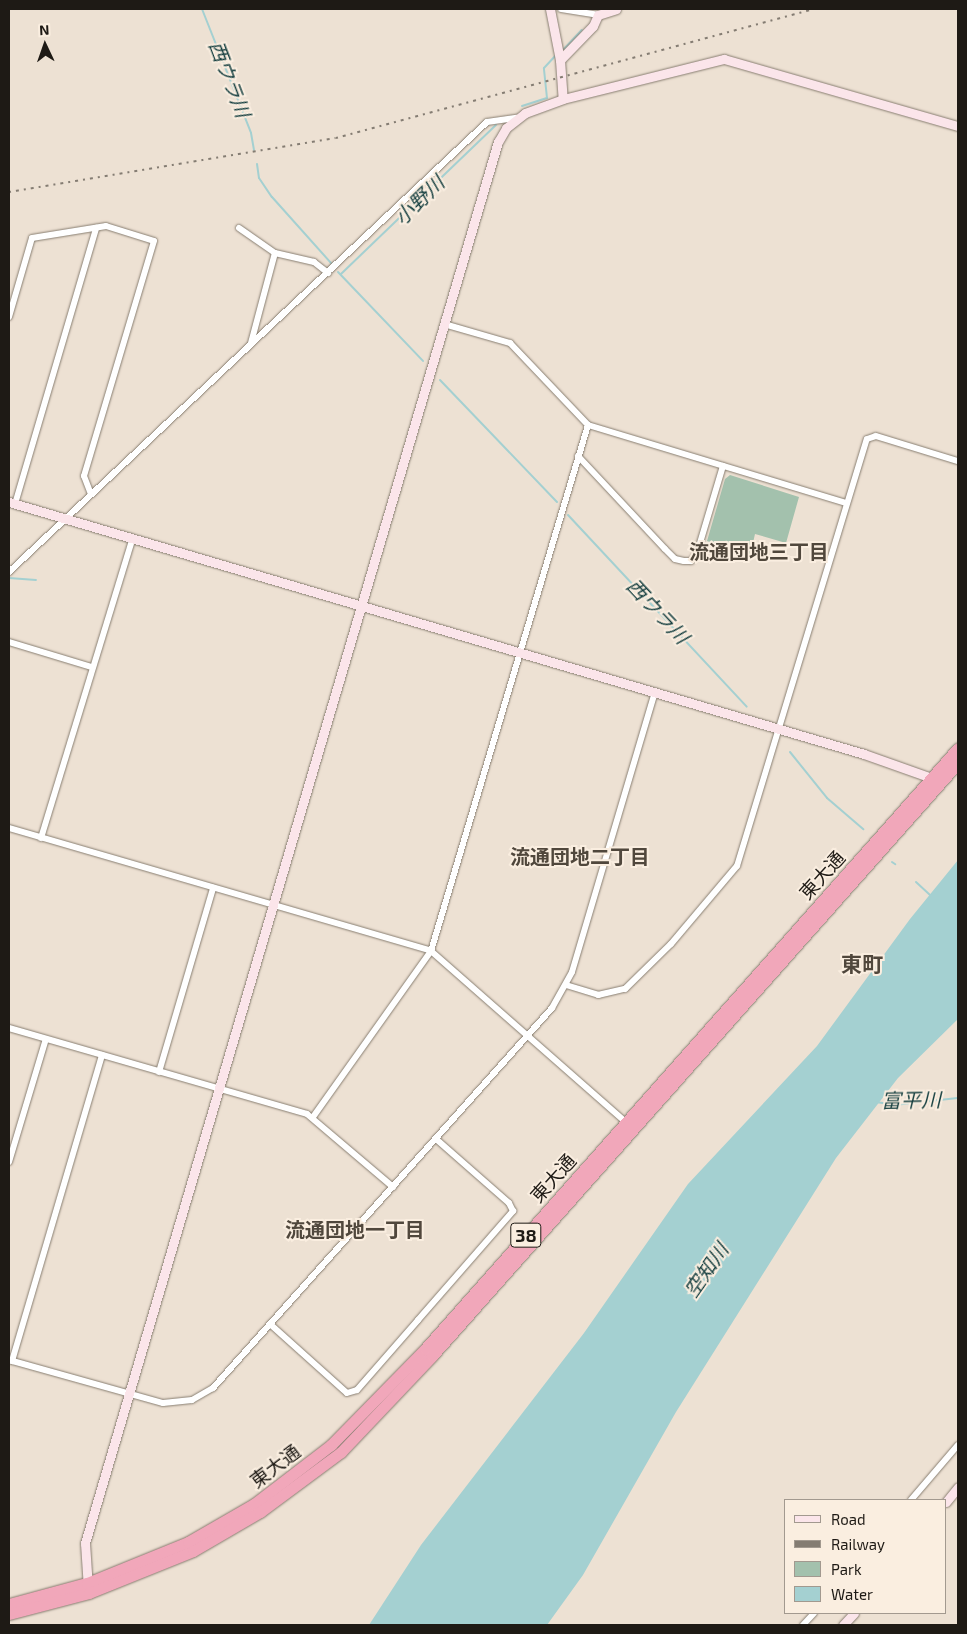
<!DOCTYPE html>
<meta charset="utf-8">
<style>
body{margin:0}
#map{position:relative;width:967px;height:1634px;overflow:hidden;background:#ede1d3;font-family:"Exo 2","Noto Sans JP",sans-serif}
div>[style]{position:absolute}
.green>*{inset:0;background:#a3c1ad}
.water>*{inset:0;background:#a4d0d1}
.stream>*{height:2px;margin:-1px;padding:0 1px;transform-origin:1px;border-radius:1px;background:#a4d0d1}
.roads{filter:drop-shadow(0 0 1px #887e71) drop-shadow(0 0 1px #887e71)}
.street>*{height:6px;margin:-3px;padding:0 3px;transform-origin:3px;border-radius:3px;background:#fff}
.secondary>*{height:9px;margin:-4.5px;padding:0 4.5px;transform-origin:4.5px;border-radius:4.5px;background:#fbe5ea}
.highway>*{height:11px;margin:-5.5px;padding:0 5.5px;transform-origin:5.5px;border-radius:5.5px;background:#f1a7ba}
.rail>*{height:2px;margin-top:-1px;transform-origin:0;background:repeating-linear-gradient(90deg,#847c72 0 2.5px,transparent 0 7.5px)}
span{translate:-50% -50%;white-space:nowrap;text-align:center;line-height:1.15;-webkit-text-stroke:4px #faeee0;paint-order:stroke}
.shield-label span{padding:1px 4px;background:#faeee0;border:1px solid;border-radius:4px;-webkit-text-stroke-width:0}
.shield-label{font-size:18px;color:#1e1a15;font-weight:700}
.street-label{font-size:19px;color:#1e1a15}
.water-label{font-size:20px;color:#133d3e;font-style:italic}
.neighbourhood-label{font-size:20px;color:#50473c;font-weight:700}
.quarter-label{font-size:21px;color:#50473c;font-weight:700}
.frame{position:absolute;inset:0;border:10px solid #1e1a15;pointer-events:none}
.legend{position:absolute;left:784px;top:1499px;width:162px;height:115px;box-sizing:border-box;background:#faeee0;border:1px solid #a2998f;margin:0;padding:6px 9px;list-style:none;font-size:15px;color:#1e1a15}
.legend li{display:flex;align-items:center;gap:10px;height:25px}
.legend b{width:25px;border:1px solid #a2998f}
.north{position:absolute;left:20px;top:20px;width:50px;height:50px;-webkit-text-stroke:4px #faeee0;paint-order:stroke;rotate:357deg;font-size:14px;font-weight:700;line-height:20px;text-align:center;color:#1e1a15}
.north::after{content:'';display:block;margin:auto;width:18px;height:22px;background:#1e1a15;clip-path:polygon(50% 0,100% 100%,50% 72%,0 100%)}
</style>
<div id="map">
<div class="green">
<div style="clip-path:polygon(730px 475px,799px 497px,786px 543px,755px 534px,750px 556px,707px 541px,725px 479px)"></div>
</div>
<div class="water">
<div style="clip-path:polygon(958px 860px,958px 1019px,898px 1078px,836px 1158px,676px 1412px,583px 1575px,547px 1625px,369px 1625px,421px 1545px,584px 1333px,688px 1184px,817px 1046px,910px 919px)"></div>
</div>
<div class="stream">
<div style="left:202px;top:9px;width:133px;rotate:68.4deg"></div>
<div style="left:251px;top:133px;width:17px;rotate:80deg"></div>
<div style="left:564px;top:49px;width:26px;rotate:-47deg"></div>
<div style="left:522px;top:106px;width:26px;rotate:-18deg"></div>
<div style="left:547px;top:98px;width:30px;rotate:-96deg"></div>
<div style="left:544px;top:68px;width:16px;rotate:-47deg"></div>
<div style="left:257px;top:164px;width:14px;rotate:82deg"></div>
<div style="left:259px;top:178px;width:23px;rotate:56deg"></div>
<div style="left:272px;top:197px;width:89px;rotate:48.2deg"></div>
<div style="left:338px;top:272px;width:123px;rotate:46.3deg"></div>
<div style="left:341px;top:274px;width:215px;rotate:-43.9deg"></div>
<div style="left:440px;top:380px;width:169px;rotate:46.2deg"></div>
<div style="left:568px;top:515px;width:262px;rotate:47deg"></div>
<div style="left:9px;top:578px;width:27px;rotate:4deg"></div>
<div style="left:790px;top:752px;width:59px;rotate:51.2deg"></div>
<div style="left:827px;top:798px;width:48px;rotate:40.7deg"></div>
<div style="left:892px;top:862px;width:4px;rotate:34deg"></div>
<div style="left:916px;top:882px;width:21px;rotate:43deg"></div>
<div style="left:876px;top:1102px;width:18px;rotate:9deg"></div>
<div style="left:894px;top:1105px;width:64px;rotate:-6.2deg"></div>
</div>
<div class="roads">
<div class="street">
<div style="left:561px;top:9px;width:37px;rotate:9deg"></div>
<div style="left:239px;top:228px;width:44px;rotate:34.8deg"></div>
<div style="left:275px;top:253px;width:40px;rotate:13deg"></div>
<div style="left:314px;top:262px;width:18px;rotate:38deg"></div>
<div style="left:9px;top:317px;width:82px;rotate:-73.8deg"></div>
<div style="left:32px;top:238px;width:75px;rotate:-9.2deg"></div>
<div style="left:106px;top:226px;width:50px;rotate:17.4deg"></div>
<div style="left:154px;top:241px;width:245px;rotate:106.6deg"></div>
<div style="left:84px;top:476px;width:19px;rotate:69deg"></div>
<div style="left:444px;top:324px;width:69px;rotate:16.1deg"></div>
<div style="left:510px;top:343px;width:113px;rotate:46.4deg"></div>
<div style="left:588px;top:425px;width:270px;rotate:16.8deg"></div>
<div style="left:251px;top:343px;width:93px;rotate:-75.1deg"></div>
<div style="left:578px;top:456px;width:127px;rotate:46.9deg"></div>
<div style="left:665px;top:549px;width:14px;rotate:45deg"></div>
<div style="left:675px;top:559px;width:9px;rotate:13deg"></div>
<div style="left:684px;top:561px;width:7px"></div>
<div style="left:691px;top:561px;width:10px;rotate:-53deg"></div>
<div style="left:697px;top:553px;width:91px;rotate:-73.4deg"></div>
<div style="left:15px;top:504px;width:288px;rotate:-73.6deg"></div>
<div style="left:9px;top:572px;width:656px;rotate:-43.27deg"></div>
<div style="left:487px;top:122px;width:30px;rotate:-8deg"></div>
<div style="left:9px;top:642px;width:87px;rotate:16.8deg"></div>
<div style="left:9px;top:828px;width:440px;rotate:16.2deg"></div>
<div style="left:431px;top:951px;width:261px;rotate:41.3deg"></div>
<div style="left:41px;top:838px;width:314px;rotate:-73deg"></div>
<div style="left:566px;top:985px;width:34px;rotate:17deg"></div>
<div style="left:598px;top:995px;width:28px;rotate:-13deg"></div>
<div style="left:625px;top:989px;width:64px;rotate:-44.4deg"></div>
<div style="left:671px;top:944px;width:102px;rotate:-49.8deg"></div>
<div style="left:737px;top:866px;width:446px;rotate:-73.1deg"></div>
<div style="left:867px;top:439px;width:9px;rotate:-18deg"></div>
<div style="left:876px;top:436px;width:86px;rotate:17deg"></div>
<div style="left:9px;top:1028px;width:310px;rotate:16.1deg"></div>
<div style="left:307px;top:1114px;width:113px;rotate:40.3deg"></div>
<div style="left:159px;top:1072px;width:192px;rotate:-73.6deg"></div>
<div style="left:313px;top:1117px;width:204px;rotate:-54.6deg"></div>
<div style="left:431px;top:951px;width:549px;rotate:-73.38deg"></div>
<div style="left:9px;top:1162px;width:128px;rotate:-73.3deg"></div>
<div style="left:270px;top:1324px;width:103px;rotate:41.9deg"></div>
<div style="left:347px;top:1393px;width:10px;rotate:-17deg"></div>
<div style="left:357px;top:1390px;width:93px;rotate:-48.9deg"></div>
<div style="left:418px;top:1320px;width:145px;rotate:-48.9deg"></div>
<div style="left:513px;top:1211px;width:9px;rotate:-117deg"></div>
<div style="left:509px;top:1203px;width:97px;rotate:-138.8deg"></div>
<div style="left:9px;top:1360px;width:160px;rotate:15.6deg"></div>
<div style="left:163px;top:1403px;width:29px;rotate:-6deg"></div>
<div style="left:192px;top:1400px;width:24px;rotate:-30deg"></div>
<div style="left:213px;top:1388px;width:509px;rotate:-48.26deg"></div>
<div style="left:552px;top:1008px;width:41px;rotate:-60.9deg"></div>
<div style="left:572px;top:972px;width:292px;rotate:-73.5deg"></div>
<div style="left:12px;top:1361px;width:319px;rotate:-73.6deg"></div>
<div style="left:911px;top:1500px;width:72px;rotate:-49.5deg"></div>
<div style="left:803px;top:1625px;width:16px;rotate:-47deg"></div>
</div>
<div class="secondary">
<div style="left:550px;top:9px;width:52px;rotate:78.9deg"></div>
<div style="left:560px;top:60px;width:39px;rotate:86deg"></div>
<div style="left:560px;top:60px;width:47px;rotate:-45.9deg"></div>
<div style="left:593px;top:26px;width:12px;rotate:-66deg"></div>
<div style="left:598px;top:15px;width:19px;rotate:-18deg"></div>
<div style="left:9px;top:502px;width:891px;rotate:16.42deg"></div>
<div style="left:864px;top:754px;width:77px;rotate:19.6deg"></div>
<div style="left:946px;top:1502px;width:19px;rotate:-51deg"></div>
<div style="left:88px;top:1588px;width:45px;rotate:-93.8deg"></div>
<div style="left:85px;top:1543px;width:1461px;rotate:-73.58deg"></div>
<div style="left:498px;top:142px;width:16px;rotate:-60deg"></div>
<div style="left:506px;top:128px;width:24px;rotate:-38deg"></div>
<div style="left:525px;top:113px;width:40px;rotate:-20.2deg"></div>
<div style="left:563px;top:99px;width:166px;rotate:-14deg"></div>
<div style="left:724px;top:59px;width:243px;rotate:16deg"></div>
<div style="left:843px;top:1625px;width:16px;rotate:-47deg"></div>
</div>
<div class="highway">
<div style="left:9px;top:1604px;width:81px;rotate:-15.1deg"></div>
<div style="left:87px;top:1583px;width:109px;rotate:-22.1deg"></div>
<div style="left:188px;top:1542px;width:76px;rotate:-29.9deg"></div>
<div style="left:254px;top:1504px;width:97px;rotate:-37.5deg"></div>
<div style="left:331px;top:1445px;width:134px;rotate:-45.6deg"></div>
<div style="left:425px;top:1349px;width:803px;rotate:-48.43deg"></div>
<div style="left:9px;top:1614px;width:83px;rotate:-14.7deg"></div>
<div style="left:89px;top:1593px;width:112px;rotate:-22deg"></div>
<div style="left:193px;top:1551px;width:78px;rotate:-30.2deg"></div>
<div style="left:260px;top:1512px;width:101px;rotate:-36.5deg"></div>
<div style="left:341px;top:1452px;width:132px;rotate:-46.5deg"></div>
<div style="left:432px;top:1356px;width:793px;rotate:-48.43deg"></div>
</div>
</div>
<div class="rail">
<div style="left:9px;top:192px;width:331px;rotate:-9.4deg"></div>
<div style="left:336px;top:138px;width:494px;rotate:-15.1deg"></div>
</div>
<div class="shield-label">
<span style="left:526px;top:1235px">38</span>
</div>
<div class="street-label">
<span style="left:822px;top:875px;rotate:-48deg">東大通</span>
<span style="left:553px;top:1178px;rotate:-48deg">東大通</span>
<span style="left:275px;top:1466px;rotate:-37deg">東大通</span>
</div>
<div class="water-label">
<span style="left:230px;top:79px;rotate:69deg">西ウラ川</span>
<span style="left:419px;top:200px;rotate:-44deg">小野川</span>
<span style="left:658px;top:611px;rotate:47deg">西ウラ川</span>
<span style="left:911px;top:1100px;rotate:-1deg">富平川</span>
<span style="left:706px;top:1270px;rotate:-55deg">空知川</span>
</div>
<div class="neighbourhood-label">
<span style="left:759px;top:551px">流通団地三丁目</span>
<span style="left:580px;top:856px">流通団地二丁目</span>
<span style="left:355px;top:1229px">流通団地一丁目</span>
</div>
<div class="quarter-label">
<span style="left:862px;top:964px">東町</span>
</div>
<div class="frame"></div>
<ul class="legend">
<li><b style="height:6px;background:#fbe5ea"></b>Road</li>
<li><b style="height:6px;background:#847c72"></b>Railway</li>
<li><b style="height:14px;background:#a3c1ad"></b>Park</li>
<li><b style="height:14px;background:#a4d0d1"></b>Water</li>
</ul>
<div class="north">N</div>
</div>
